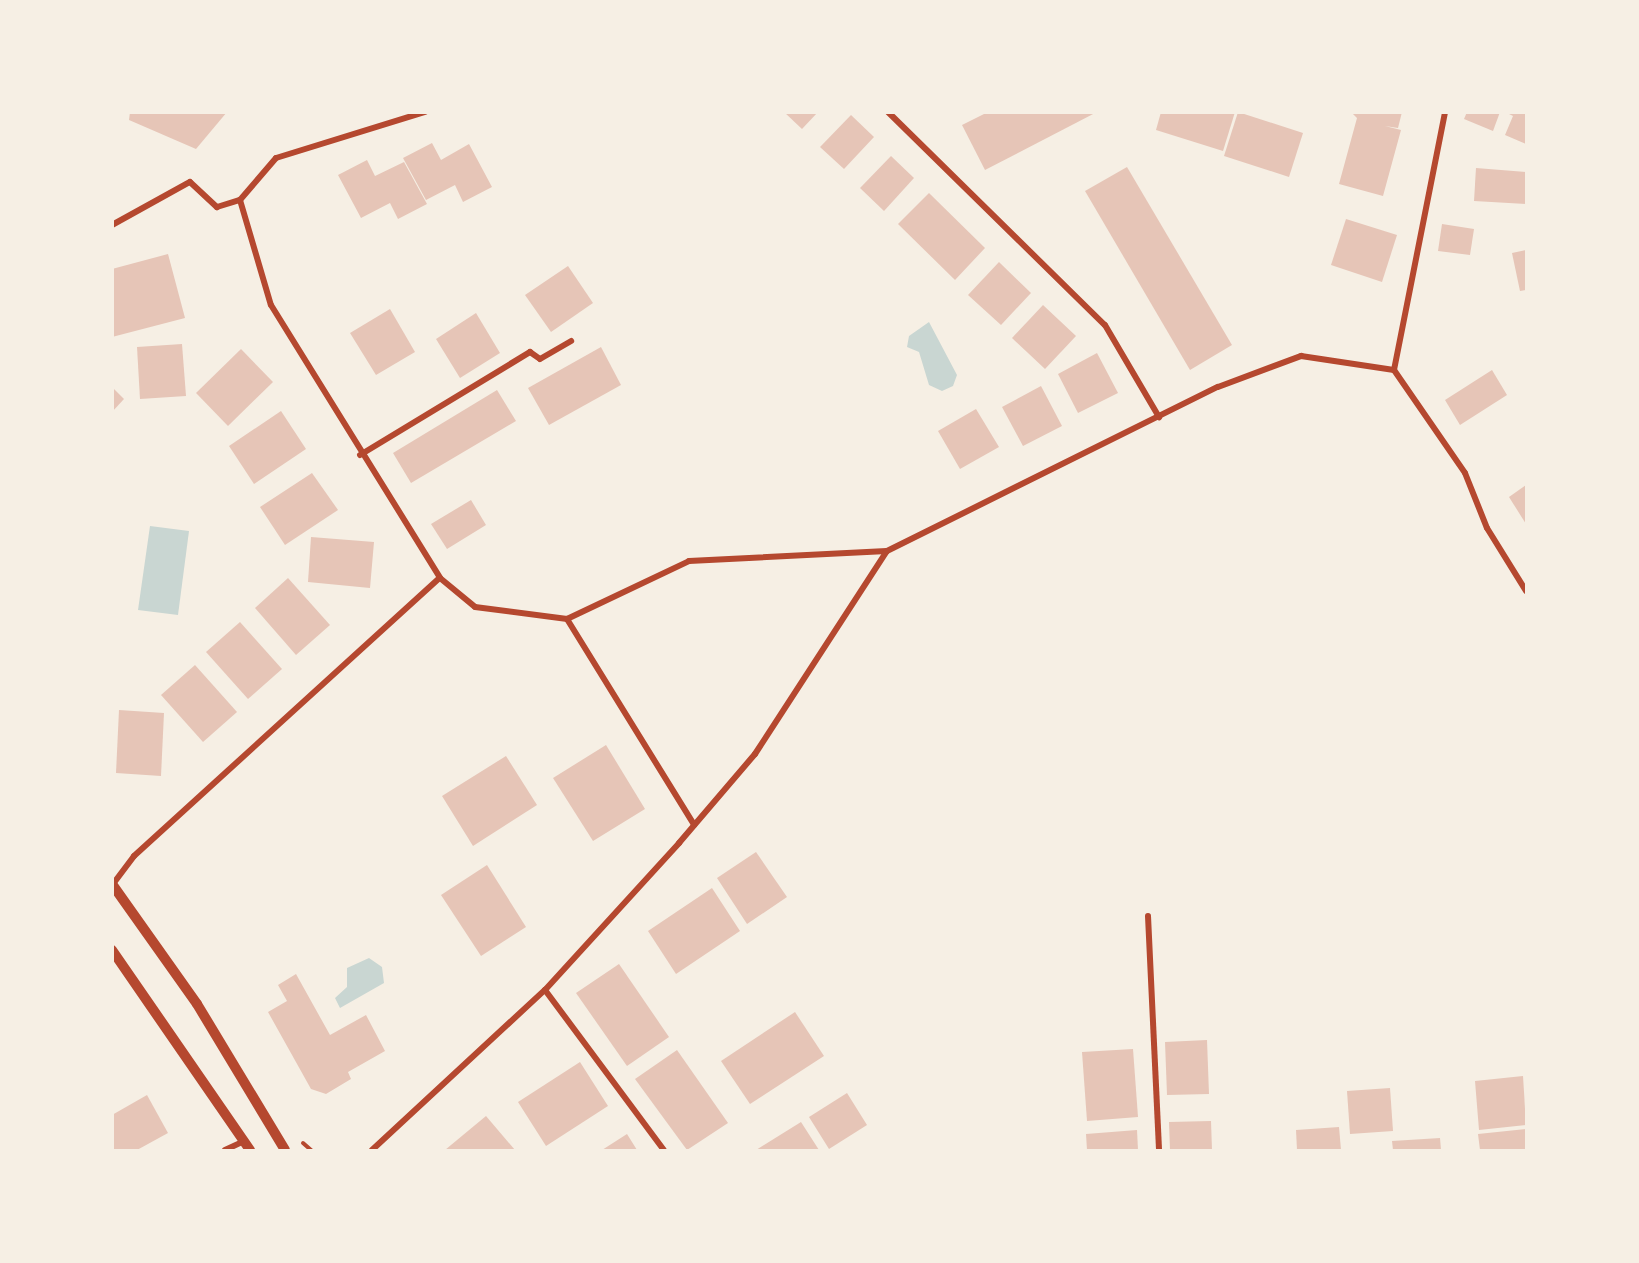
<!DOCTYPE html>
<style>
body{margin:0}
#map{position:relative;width:1639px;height:1263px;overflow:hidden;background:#f6efe4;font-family:Jost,sans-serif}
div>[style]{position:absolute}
.water>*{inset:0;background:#c9d6d2}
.building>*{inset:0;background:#e6c5b7}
.path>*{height:4px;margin:-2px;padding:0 2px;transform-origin:2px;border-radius:2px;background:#b5482f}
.minor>*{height:6px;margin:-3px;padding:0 3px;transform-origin:3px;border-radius:3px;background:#b5482f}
.tertiary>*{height:10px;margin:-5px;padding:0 5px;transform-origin:5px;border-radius:5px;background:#b5482f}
span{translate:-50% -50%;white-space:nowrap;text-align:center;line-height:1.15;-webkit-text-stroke:5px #f6efe4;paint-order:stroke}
.frame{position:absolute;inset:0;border:114px solid #f6efe4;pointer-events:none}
</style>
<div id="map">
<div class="water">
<div style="clip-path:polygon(929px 322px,957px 375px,953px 386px,942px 391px,929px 385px,919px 352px,907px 347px,909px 336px)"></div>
<div style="clip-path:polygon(150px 526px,189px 531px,178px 615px,138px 610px)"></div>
<div style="clip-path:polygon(369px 958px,382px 967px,384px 983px,340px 1008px,335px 998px,347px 987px,347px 968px)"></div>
</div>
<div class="building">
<div style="clip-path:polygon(130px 112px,227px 112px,196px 149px,129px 120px)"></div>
<div style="clip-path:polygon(784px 112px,818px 112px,802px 129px)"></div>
<div style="clip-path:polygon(988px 112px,1097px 112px,985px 170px,962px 125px)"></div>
<div style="clip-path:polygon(1161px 112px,1235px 112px,1223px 151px,1156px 130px)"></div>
<div style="clip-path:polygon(1238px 112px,1303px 133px,1289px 177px,1224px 156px)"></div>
<div style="clip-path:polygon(1351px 112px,1402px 112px,1398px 128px,1385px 126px,1401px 130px,1383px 196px,1339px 184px,1357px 118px)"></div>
<div style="clip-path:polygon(1467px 112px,1500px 112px,1493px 131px,1464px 119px)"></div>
<div style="clip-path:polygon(1526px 112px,1526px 144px,1505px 135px,1513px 116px,1505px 112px)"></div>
<div style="clip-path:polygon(851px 115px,874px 137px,844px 169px,820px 147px)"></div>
<div style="clip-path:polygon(432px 143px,441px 160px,469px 144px,492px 187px,463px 202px,455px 185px,426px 200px,403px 158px)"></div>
<div style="clip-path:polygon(891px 156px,914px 178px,884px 211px,860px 188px)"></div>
<div style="clip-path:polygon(367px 160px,375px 176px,404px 162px,427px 204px,398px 219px,390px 203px,361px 218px,338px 175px)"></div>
<div style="clip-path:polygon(1127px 167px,1232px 345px,1190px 370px,1085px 191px)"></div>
<div style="clip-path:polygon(1476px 168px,1526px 172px,1526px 204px,1474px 201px)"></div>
<div style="clip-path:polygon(929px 193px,985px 248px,955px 280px,898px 224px)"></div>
<div style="clip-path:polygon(1346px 219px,1397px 235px,1382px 282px,1331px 265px)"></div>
<div style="clip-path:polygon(1442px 224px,1474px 229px,1470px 255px,1438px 251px)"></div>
<div style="clip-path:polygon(1526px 250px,1526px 290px,1520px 291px,1512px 253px)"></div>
<div style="clip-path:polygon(168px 254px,185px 318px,112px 337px,112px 269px)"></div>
<div style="clip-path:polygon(999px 262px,1031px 293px,1001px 325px,968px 295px)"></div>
<div style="clip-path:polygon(568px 266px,593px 303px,551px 332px,525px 295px)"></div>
<div style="clip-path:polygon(1043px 305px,1076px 336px,1045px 369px,1012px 338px)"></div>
<div style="clip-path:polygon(390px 309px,415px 352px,376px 375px,350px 333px)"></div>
<div style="clip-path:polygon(476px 313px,500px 353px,460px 378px,436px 339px)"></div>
<div style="clip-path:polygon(182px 344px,186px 396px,140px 399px,137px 347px)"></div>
<div style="clip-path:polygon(601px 347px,621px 385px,549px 425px,528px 388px)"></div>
<div style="clip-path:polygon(241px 349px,273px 382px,228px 426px,196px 393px)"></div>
<div style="clip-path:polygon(1097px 353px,1118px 393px,1078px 413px,1058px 374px)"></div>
<div style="clip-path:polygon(1492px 370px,1507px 395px,1460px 425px,1445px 400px)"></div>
<div style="clip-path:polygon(1041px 386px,1062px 426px,1023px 446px,1002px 407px)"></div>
<div style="clip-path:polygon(112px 387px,124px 399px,112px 412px)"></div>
<div style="clip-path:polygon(497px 390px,516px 421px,411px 483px,393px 453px)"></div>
<div style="clip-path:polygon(976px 409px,999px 447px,960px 469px,938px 431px)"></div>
<div style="clip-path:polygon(281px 411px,306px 449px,254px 484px,229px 446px)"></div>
<div style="clip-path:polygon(312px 473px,338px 510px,285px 545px,260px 507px)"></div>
<div style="clip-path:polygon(1526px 485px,1526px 524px,1509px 497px)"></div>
<div style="clip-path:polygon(471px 500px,486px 525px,447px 549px,431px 524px)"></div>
<div style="clip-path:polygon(311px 537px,374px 542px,370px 588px,308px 582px)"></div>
<div style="clip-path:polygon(288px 578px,330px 625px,296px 655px,255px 608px)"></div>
<div style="clip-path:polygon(240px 622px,282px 669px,248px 699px,206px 652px)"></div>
<div style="clip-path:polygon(195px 665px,237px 712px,203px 742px,161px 695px)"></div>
<div style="clip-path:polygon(119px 710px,164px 713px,161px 776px,116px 773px)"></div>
<div style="clip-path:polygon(606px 745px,645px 809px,593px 841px,553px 778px)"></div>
<div style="clip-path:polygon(506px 756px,537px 805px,473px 846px,442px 796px)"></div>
<div style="clip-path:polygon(756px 852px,787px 897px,747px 924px,717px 878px)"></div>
<div style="clip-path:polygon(487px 865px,526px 927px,481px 956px,441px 895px)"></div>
<div style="clip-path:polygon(712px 888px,740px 931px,676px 974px,648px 931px)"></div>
<div style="clip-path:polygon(619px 964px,669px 1037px,627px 1066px,576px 993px)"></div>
<div style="clip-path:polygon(296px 974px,330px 1035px,366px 1015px,385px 1051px,348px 1072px,351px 1079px,326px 1094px,311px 1089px,268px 1012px,287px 1001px,278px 985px)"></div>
<div style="clip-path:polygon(795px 1012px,824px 1056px,750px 1104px,721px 1061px)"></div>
<div style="clip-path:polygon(1207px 1040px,1209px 1094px,1167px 1095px,1165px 1042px)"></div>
<div style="clip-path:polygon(1133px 1049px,1138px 1117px,1087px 1121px,1082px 1052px)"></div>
<div style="clip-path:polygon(677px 1050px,728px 1123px,687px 1150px,635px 1079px)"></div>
<div style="clip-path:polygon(580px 1062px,608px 1106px,546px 1146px,518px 1102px)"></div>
<div style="clip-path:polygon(1523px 1076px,1526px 1125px,1479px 1130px,1475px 1081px)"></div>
<div style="clip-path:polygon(1390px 1088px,1393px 1131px,1350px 1134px,1347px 1091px)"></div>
<div style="clip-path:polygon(847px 1093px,867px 1125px,829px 1149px,809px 1117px)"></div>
<div style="clip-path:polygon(147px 1095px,168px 1133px,137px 1150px,113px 1150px,112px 1115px)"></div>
<div style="clip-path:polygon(486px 1116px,515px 1150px,445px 1150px)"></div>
<div style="clip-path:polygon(1211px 1121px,1212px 1150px,1170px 1150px,1169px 1122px)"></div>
<div style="clip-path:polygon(801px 1122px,819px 1150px,756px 1150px)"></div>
<div style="clip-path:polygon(1339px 1127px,1341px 1150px,1297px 1150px,1296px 1130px)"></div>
<div style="clip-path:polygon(1526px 1129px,1526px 1150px,1480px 1150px,1478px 1134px)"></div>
<div style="clip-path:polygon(1137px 1130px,1138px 1150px,1087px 1150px,1086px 1134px)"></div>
<div style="clip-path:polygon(627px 1134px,637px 1150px,602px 1150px)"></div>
<div style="clip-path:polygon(1440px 1138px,1441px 1150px,1393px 1150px,1392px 1141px)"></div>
</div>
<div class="path">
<div style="left:303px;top:1143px;width:11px;rotate:41deg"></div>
</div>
<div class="minor">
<div style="left:888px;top:112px;width:304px;rotate:44.5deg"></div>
<div style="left:1105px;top:325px;width:107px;rotate:59.6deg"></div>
<div style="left:240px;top:200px;width:109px;rotate:73.6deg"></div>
<div style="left:271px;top:305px;width:321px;rotate:58.2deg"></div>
<div style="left:440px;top:578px;width:45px;rotate:39.6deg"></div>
<div style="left:475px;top:607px;width:93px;rotate:7.4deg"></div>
<div style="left:567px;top:619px;width:135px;rotate:-25.4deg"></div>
<div style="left:689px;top:561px;width:198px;rotate:-2.9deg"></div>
<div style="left:112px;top:225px;width:89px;rotate:-28.9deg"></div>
<div style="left:190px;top:182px;width:37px;rotate:43deg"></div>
<div style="left:217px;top:207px;width:24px;rotate:-17deg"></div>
<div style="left:240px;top:200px;width:55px;rotate:-49.4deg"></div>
<div style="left:276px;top:158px;width:156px;rotate:-17.2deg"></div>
<div style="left:1394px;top:370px;width:263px;rotate:-78.8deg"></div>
<div style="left:360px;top:455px;width:199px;rotate:-31.2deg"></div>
<div style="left:530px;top:352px;width:12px;rotate:35deg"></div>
<div style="left:540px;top:359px;width:36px;rotate:-30deg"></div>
<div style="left:567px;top:619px;width:242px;rotate:58.3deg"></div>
<div style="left:113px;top:884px;width:35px;rotate:-53deg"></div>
<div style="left:134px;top:856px;width:413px;rotate:-42.3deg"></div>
<div style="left:1148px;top:916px;width:234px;rotate:87.3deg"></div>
<div style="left:545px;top:990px;width:199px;rotate:53.4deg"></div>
<div style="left:225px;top:1150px;width:21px;rotate:-25deg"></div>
<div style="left:372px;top:1150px;width:236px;rotate:-42.8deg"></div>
<div style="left:545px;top:990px;width:199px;rotate:-47.6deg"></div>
<div style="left:679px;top:843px;width:117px;rotate:-49.5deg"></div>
<div style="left:755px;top:754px;width:242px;rotate:-57deg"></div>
<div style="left:887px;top:551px;width:369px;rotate:-26.4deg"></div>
<div style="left:1218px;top:387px;width:89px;rotate:-20.5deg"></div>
<div style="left:1301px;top:356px;width:94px;rotate:8.6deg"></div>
<div style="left:1394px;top:370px;width:125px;rotate:55.4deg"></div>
<div style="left:1465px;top:473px;width:59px;rotate:68.2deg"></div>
<div style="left:1487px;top:528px;width:74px;rotate:58.2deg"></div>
</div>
<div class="tertiary">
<div style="left:112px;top:884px;width:147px;rotate:54.7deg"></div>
<div style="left:197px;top:1004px;width:170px;rotate:58.9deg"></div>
<div style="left:112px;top:950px;width:243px;rotate:55.4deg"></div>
</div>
<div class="frame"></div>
</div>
